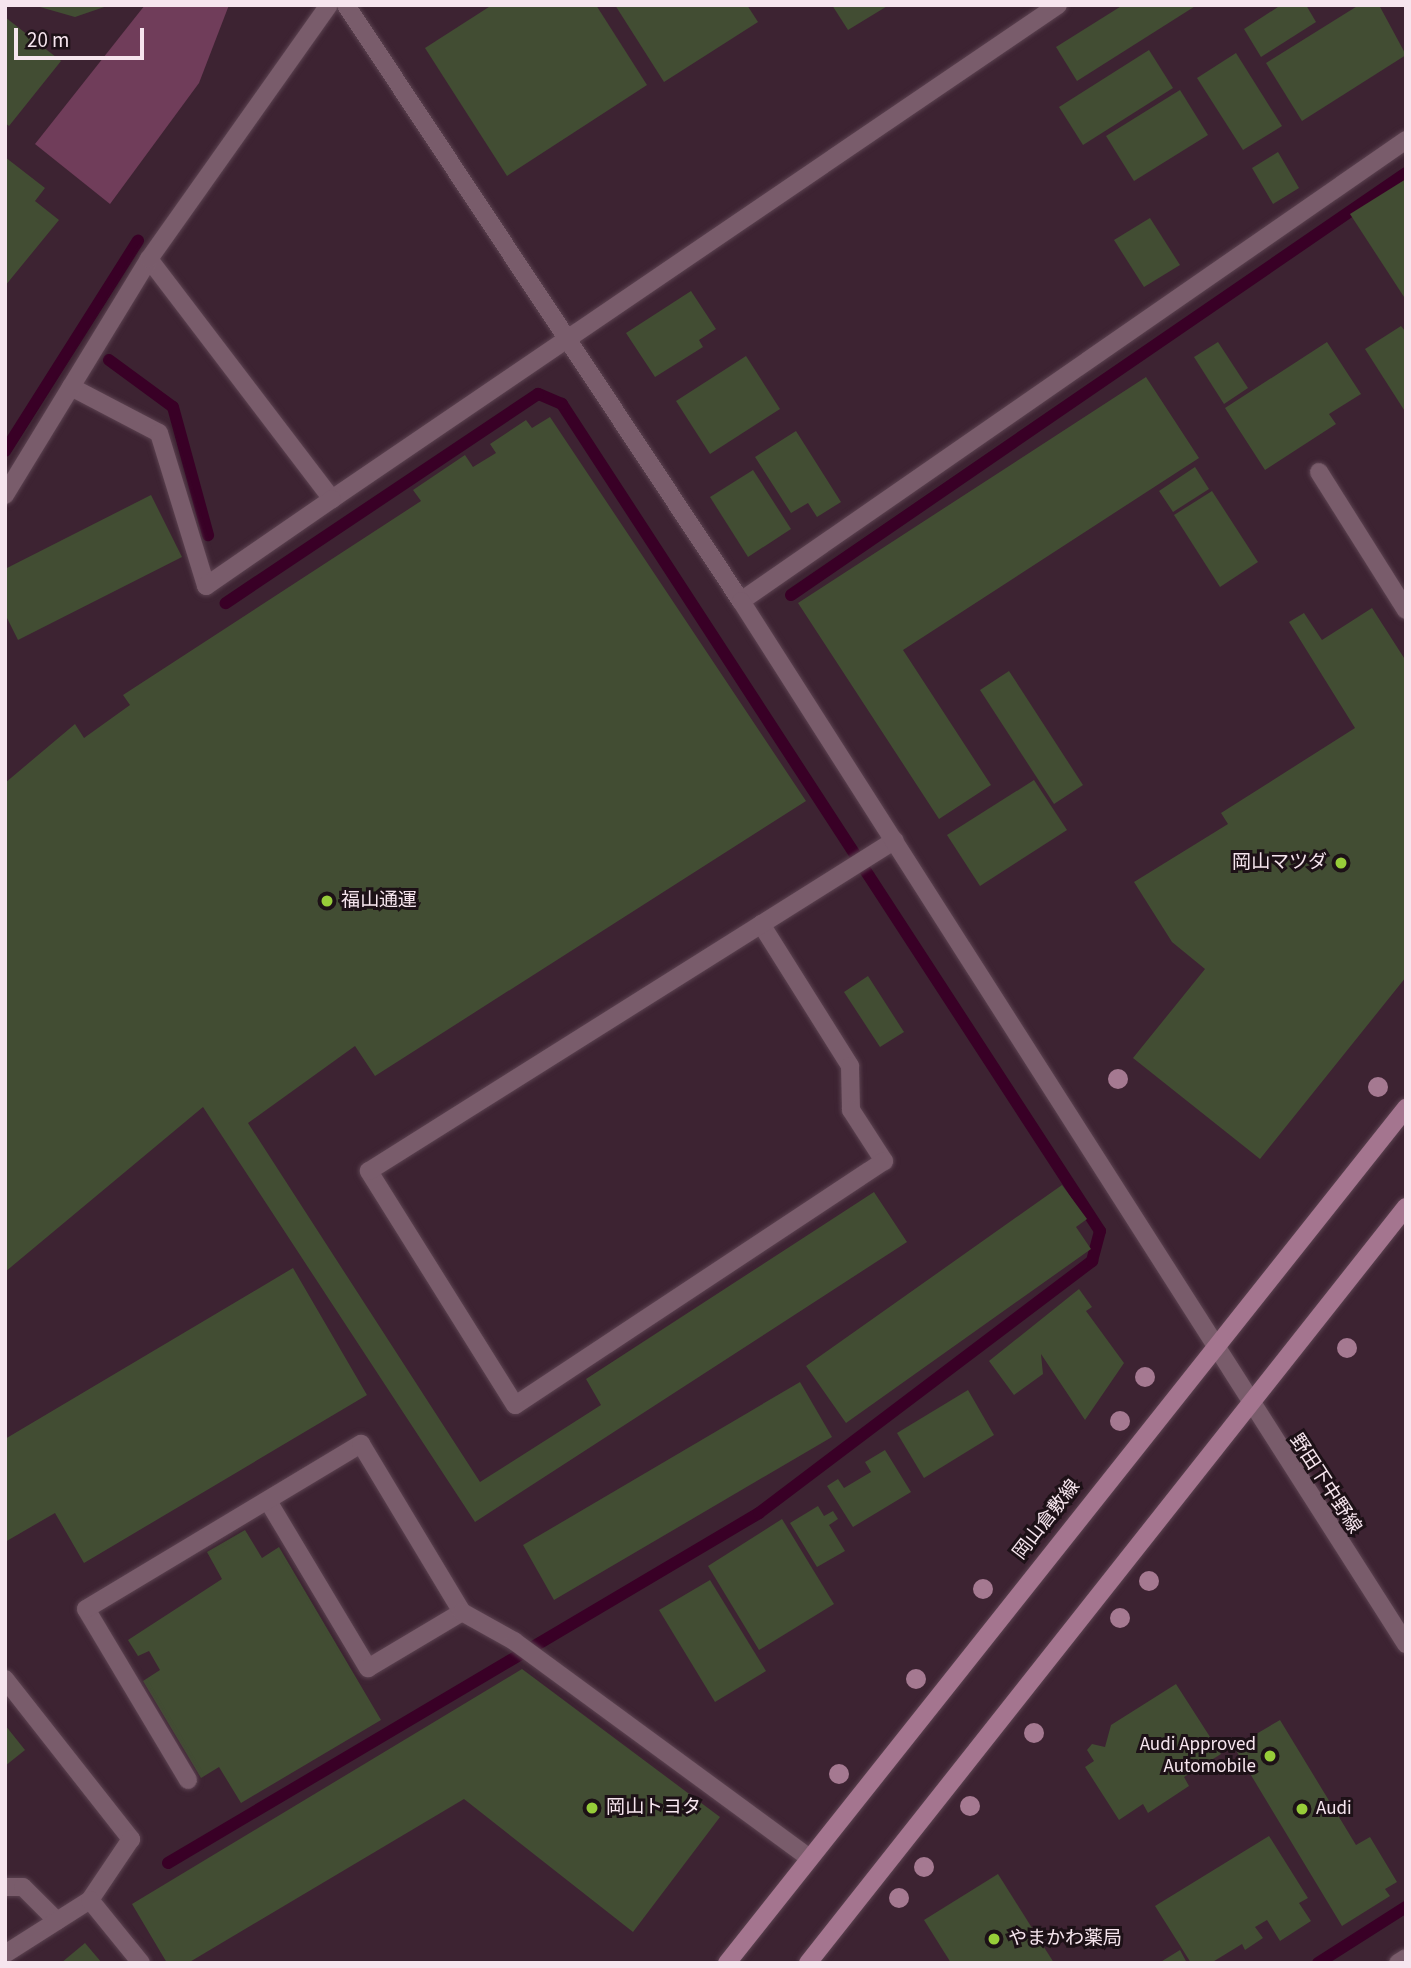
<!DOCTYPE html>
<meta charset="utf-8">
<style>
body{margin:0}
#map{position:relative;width:1411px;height:1968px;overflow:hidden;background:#3d2332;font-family:"Source Sans 3","Noto Sans JP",sans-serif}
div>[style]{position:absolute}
.green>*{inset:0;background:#703d5a}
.stream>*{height:12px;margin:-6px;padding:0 6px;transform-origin:6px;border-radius:6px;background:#390026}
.building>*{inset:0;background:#424d33}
.roads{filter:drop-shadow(0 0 2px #5b4250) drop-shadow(0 0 2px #5b4250)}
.service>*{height:18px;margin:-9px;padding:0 9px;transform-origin:9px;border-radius:9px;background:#795c6b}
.minor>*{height:18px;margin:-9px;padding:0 9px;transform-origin:9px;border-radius:9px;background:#795c6b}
.tertiary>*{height:18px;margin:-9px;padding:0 9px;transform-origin:9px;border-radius:9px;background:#795c6b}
.secondary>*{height:18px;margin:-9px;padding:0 9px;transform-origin:9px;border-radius:9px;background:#a4758f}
.trees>*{width:20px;height:20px;margin:-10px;border-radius:50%;background:#a57991}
.dots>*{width:19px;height:19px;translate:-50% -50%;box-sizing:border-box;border:4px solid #1d1117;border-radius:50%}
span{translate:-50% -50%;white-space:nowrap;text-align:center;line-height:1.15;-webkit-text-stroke:6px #1d1117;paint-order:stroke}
.poi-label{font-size:19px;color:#f6e5ee}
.right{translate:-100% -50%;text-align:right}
.left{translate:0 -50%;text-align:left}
.street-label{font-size:19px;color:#f6e5ee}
.frame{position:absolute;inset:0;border:7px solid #f6e5ee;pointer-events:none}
.scale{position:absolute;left:14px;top:28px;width:130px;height:32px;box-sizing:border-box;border:4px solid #f6e5ee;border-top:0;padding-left:9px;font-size:21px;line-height:24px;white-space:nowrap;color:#f6e5ee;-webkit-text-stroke:5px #1d1117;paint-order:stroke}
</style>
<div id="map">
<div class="green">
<div style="clip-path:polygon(145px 5px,229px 5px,199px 83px,110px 204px,35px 144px)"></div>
</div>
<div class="stream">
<div style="left:109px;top:360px;width:79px;rotate:36.3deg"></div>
<div style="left:173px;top:407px;width:133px;rotate:74.7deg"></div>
<div style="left:5px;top:451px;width:249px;rotate:-57.7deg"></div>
<div style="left:791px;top:595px;width:746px;rotate:-34.46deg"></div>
<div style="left:168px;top:1863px;width:687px;rotate:-30.63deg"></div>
<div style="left:759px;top:1513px;width:418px;rotate:-37.1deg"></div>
<div style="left:1092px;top:1261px;width:31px;rotate:-75deg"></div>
<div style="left:1100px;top:1231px;width:987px;rotate:-123.05deg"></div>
<div style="left:562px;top:404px;width:26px;rotate:-157deg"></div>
<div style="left:538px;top:394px;width:376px;rotate:146.2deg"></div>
<div style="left:1318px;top:1963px;width:104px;rotate:-32.5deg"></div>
</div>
<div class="building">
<div style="clip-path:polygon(33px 5px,110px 5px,75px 17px)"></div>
<div style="clip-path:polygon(492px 5px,596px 5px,647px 85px,507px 176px,425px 48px)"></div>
<div style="clip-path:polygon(615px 5px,747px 5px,758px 22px,664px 82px)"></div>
<div style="clip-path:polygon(832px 5px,889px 5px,848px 30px)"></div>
<div style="clip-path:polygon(1123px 5px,1197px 5px,1077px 81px,1056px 47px)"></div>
<div style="clip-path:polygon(1281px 5px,1306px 5px,1316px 22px,1261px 57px,1244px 29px)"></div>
<div style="clip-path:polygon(1359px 5px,1379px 5px,1406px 55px,1302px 121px,1266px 63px)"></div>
<div style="clip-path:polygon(5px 17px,61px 61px,9px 126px,5px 123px)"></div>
<div style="clip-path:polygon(1149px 50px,1173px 88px,1083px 145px,1059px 107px)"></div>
<div style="clip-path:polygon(1236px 53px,1282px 126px,1243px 150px,1197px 78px)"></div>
<div style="clip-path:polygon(1180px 90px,1208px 135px,1134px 181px,1106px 136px)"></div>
<div style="clip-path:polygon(1278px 152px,1299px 188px,1273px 204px,1252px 168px)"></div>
<div style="clip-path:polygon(5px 157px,45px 188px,35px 201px,59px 220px,5px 286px)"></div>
<div style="clip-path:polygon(1406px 179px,1406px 300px,1350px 214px)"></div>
<div style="clip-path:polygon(1150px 218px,1180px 265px,1144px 287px,1114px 240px)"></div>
<div style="clip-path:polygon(691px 291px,716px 329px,699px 340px,703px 347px,655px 377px,626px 333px)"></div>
<div style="clip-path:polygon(1401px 326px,1406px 332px,1406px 413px,1365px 349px)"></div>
<div style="clip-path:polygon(1218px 342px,1248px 388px,1224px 404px,1194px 357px)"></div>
<div style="clip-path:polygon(1327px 342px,1361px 394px,1329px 414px,1336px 424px,1265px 470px,1225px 408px)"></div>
<div style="clip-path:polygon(746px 356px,780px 409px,710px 454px,676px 401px)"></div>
<div style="clip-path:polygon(1146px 377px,1199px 458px,903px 650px,991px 785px,939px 819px,798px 603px)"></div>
<div style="clip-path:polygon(550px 417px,806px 801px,375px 1076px,355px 1046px,248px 1123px,480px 1482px,601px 1405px,586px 1379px,874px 1192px,907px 1242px,475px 1522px,203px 1107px,5px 1272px,5px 783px,75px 724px,84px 738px,130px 705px,123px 695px,421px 501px,413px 490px,465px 455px,473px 467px,496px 453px,490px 444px,526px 420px,532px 428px)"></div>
<div style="clip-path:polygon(796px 431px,841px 502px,817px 517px,808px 503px,791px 513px,755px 457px)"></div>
<div style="clip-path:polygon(1195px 467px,1209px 489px,1173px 512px,1159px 491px)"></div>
<div style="clip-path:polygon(753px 470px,791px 529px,748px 557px,710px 497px)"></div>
<div style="clip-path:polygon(1212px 491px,1258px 562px,1220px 587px,1174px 515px)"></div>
<div style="clip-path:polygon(151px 495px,182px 557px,18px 640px,5px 614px,5px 569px)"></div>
<div style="clip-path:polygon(1372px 608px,1406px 661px,1406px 977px,1260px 1159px,1133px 1058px,1205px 969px,1172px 942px,1134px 882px,1228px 824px,1221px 813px,1355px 728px,1289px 622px,1304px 613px,1322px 640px)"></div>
<div style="clip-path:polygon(1009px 671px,1083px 785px,1054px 804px,980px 690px)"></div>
<div style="clip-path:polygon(1034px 780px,1067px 830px,980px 886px,947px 835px)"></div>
<div style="clip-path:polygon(868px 976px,904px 1032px,880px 1047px,844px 992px)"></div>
<div style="clip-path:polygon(1062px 1185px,1087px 1219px,1076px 1227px,1091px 1249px,846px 1423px,806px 1366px)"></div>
<div style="clip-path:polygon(293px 1268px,367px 1395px,84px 1563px,55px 1513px,5px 1542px,5px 1439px)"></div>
<div style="clip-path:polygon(1079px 1289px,1092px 1307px,1086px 1311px,1124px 1363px,1085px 1420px,1041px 1354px,1043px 1374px,1014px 1395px,989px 1361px)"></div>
<div style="clip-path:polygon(800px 1382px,832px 1437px,554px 1600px,523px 1545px)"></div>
<div style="clip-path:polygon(968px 1390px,994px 1435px,924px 1478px,897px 1433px)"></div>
<div style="clip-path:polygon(885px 1450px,911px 1492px,853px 1527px,827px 1486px,838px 1479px,844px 1488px,871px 1472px,865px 1462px)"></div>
<div style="clip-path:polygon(818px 1506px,824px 1516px,833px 1511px,838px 1519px,829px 1525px,845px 1551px,817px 1567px,790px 1523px)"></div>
<div style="clip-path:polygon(782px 1519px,834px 1604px,759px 1650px,708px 1566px)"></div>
<div style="clip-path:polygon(245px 1530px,262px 1558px,279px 1547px,381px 1720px,241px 1803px,219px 1767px,201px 1778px,143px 1681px,160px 1670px,149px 1651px,138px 1656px,128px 1640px,222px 1579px,207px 1552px)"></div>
<div style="clip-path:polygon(710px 1580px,766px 1671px,715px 1702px,659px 1610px)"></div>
<div style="clip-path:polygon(522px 1669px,720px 1817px,633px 1932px,464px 1799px,188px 1963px,167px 1963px,132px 1904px)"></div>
<div style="clip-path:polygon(1176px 1684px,1221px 1754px,1184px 1777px,1189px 1786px,1148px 1813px,1143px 1804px,1119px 1820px,1085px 1767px,1094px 1761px,1087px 1750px,1092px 1744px,1105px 1747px,1111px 1725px)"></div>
<div style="clip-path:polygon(1280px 1720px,1356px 1845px,1370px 1837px,1397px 1882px,1385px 1889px,1390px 1896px,1342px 1926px,1234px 1747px)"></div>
<div style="clip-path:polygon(5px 1725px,25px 1750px,5px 1766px)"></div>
<div style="clip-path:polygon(1269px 1836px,1308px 1898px,1299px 1903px,1311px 1921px,1280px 1941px,1267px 1920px,1255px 1927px,1263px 1938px,1245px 1950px,1242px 1944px,1211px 1963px,1191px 1963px,1155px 1906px)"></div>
<div style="clip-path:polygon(998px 1874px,1054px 1963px,951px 1963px,924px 1920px)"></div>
<div style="clip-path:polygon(85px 1943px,102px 1963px,61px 1963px)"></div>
<div style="clip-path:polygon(1180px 1950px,1187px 1963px,1159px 1963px)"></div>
</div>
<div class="roads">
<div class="service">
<div style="left:1319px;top:472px;width:163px;rotate:57.8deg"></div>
<div style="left:761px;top:924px;width:168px;rotate:57.9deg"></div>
<div style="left:850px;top:1066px;width:44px;rotate:88.7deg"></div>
<div style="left:851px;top:1110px;width:61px;rotate:57.1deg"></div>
<div style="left:884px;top:1161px;width:442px;rotate:146.5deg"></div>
<div style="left:515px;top:1405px;width:276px;rotate:-122deg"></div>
<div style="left:369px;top:1171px;width:621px;rotate:-32.18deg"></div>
<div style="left:268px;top:1501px;width:195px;rotate:59.1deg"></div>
<div style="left:368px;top:1668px;width:109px;rotate:-30.8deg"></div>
<div style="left:188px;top:1780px;width:199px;rotate:-120.8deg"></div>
<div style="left:86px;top:1609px;width:321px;rotate:-31deg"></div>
<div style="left:361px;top:1444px;width:196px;rotate:59deg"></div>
<div style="left:462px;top:1612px;width:60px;rotate:29.1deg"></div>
<div style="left:514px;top:1641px;width:366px;rotate:36.3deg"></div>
<div style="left:5px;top:1887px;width:18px"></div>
<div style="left:23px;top:1887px;width:48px;rotate:45deg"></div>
</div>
<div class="minor">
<div style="left:149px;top:259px;width:302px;rotate:52.7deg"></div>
<div style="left:332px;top:499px;width:878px;rotate:-34.23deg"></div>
<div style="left:71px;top:387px;width:99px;rotate:27.6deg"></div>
<div style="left:159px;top:433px;width:160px;rotate:72.9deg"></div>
<div style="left:206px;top:586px;width:153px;rotate:-34.6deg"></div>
<div style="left:5px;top:495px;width:276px;rotate:-58.6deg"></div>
<div style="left:149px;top:259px;width:311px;rotate:-54.7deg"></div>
<div style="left:741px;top:601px;width:809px;rotate:-34.73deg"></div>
<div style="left:5px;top:1679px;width:204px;rotate:51.8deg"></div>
<div style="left:131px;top:1839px;width:73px;rotate:123.9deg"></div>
<div style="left:90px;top:1900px;width:101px;rotate:147.6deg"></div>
<div style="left:90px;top:1900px;width:81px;rotate:51deg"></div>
<div style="left:1398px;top:1963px;width:9px;rotate:-32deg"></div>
</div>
<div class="tertiary">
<div style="left:346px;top:5px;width:715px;rotate:56.47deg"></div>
<div style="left:741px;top:601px;width:1237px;rotate:57.48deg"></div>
</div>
<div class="secondary">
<div style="left:727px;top:1963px;width:1092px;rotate:-51.55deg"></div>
<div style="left:808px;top:1963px;width:964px;rotate:-51.66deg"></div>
</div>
</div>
<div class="trees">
<div style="left:1118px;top:1079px"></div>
<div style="left:1378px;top:1087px"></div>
<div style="left:1347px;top:1348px"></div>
<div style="left:1145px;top:1377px"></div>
<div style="left:1120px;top:1421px"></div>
<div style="left:1149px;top:1581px"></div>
<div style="left:983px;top:1589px"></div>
<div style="left:1120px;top:1618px"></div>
<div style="left:916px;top:1679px"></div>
<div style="left:1034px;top:1733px"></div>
<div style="left:839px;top:1774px"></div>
<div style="left:970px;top:1806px"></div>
<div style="left:924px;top:1867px"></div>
<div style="left:899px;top:1898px"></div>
</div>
<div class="dots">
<div style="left:1341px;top:863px;background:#97cc39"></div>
<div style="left:327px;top:901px;background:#97cc39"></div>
<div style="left:1270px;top:1756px;background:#97cc39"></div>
<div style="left:592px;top:1808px;background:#97cc39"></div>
<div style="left:1302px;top:1809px;background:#97cc39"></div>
<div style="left:994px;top:1939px;background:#97cc39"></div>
</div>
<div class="poi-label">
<span class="right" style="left:1327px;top:863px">岡山マツダ</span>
<span class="left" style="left:341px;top:901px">福山通運</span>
<span class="right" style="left:1256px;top:1756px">Audi Approved<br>Automobile</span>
<span class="left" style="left:606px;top:1808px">岡山トヨタ</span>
<span class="left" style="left:1316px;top:1809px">Audi</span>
<span class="left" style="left:1008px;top:1939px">やまかわ薬局</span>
</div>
<div class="street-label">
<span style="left:1325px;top:1484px;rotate:57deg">野田下中野線</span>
<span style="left:1047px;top:1520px;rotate:-52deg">岡山倉敷線</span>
</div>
<div class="frame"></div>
<div class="scale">20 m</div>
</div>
